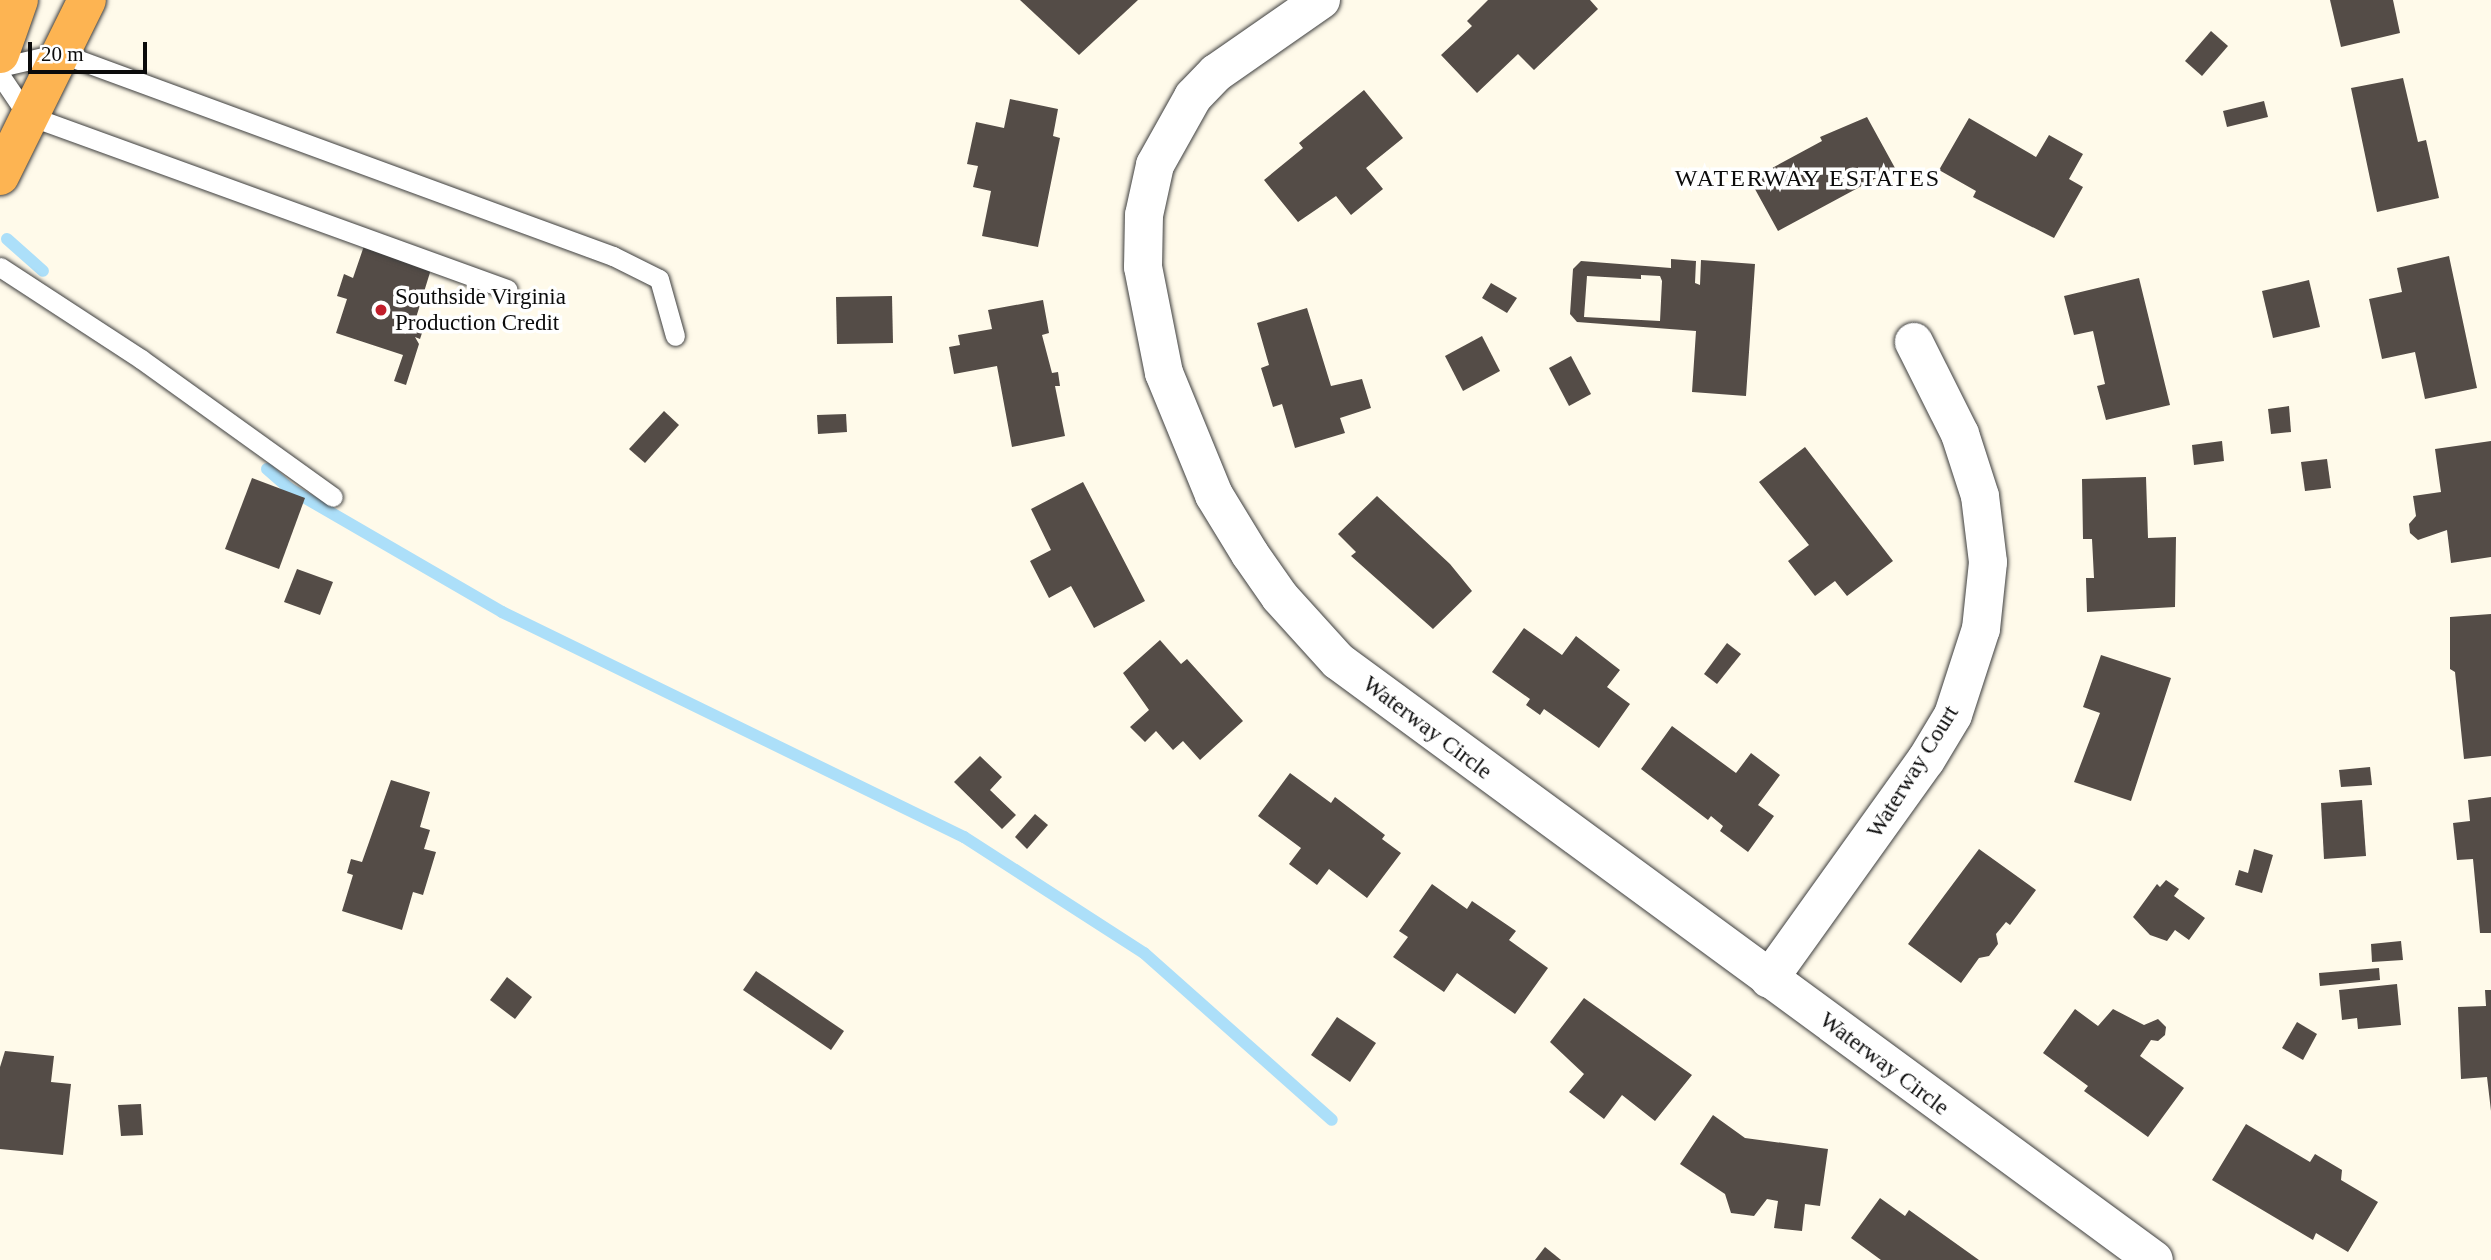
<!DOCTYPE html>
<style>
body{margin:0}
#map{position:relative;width:2491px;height:1260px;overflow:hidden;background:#fffaea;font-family:Georgia,serif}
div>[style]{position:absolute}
.stream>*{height:12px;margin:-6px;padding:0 6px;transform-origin:6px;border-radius:6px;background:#acdff9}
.building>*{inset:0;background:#544c47}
.roads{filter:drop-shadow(0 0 2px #3e3e3e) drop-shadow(0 0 2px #3e3e3e)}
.service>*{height:19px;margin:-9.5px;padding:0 9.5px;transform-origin:9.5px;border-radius:9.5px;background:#fff}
.minor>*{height:38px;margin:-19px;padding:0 19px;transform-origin:19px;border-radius:19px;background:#fff}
.trunk>*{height:38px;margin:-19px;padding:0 19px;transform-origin:19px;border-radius:19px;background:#fdb452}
.dots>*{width:19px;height:19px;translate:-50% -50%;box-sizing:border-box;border:4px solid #fff;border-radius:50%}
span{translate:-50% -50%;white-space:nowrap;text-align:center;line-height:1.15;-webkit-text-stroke:7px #fff;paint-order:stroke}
.poi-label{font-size:23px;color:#0b0b0b}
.left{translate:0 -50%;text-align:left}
.street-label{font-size:23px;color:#0b0b0b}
.neighbourhood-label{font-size:24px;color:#0b0b0b;letter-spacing:2px}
.scale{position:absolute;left:28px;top:42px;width:119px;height:32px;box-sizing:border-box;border:4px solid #0b0b0b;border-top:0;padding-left:9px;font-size:21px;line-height:24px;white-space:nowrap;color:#0b0b0b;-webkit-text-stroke:5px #fff;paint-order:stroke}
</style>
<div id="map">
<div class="stream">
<div style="left:7px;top:239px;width:48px;rotate:41.6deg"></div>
<div style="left:267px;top:469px;width:30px;rotate:41deg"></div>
<div style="left:290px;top:489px;width:245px;rotate:30.1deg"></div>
<div style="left:502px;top:612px;width:514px;rotate:25.97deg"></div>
<div style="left:964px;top:837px;width:214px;rotate:32.8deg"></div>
<div style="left:1144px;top:953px;width:251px;rotate:41.6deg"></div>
</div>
<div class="building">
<div style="clip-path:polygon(1020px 0,1138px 0,1079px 55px)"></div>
<div style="clip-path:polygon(1488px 0,1590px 0,1598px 9px,1534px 70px,1518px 54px,1477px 93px,1441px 55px,1472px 26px,1467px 21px)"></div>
<div style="clip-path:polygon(2330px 0,2393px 0,2400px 33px,2341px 47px)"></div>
<div style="clip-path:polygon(2211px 31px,2228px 46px,2202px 76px,2185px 61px)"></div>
<div style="clip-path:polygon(2403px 78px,2418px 142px,2426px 140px,2439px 198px,2377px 212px,2351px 88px)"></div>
<div style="clip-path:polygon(1364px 90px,1403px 138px,1366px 168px,1383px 189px,1351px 215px,1336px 196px,1298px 222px,1264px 180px,1303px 148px,1299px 143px)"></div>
<div style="clip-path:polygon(1010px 99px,1058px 109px,1053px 136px,1060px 138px,1038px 247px,982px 236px,991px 191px,973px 187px,978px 166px,967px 164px,976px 122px,1004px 128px)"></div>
<div style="clip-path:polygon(2264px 101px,2268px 117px,2227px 127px,2223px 111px)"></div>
<div style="clip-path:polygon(1867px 117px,1895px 168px,1778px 231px,1750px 180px,1822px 141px,1820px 137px)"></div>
<div style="clip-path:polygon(1969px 118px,2036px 157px,2049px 135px,2083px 154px,2069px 179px,2083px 187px,2054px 238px,1973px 197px,1976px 191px,1939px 170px)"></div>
<div style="clip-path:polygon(365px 243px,432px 266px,415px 321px,425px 324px,420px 339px,415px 337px,419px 344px,406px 385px,394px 381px,403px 355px,336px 333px,347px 299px,337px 296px,344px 274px,353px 278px)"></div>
<div style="clip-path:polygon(2449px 256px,2477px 388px,2425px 399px,2415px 352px,2382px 359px,2369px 299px,2402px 292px,2397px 268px)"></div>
<div style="clip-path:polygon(evenodd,1671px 259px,1696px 261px,1695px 283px,1700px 285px,1701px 260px,1755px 264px,1746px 396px,1692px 392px,1696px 331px,1577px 322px,1570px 314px,1573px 269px,1581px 261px,1671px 268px,1671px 259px,1641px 275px,1660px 276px,1662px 281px,1660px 321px,1584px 317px,1587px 276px,1641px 279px,1641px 275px)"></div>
<div style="clip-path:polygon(2139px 278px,2170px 405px,2106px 420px,2097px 386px,2105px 384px,2093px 331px,2074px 335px,2064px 296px)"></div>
<div style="clip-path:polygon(2309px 280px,2320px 327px,2273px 338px,2262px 291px)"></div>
<div style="clip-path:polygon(1491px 283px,1517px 298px,1507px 313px,1482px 298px)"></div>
<div style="clip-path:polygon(892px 296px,893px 343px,837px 344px,836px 297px)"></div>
<div style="clip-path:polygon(1043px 300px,1049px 333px,1042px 335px,1052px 373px,1058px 372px,1060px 386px,1055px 386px,1065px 436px,1012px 447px,997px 366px,954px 374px,949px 347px,960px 345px,958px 335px,992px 329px,988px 310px)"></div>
<div style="clip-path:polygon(1307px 308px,1331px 386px,1362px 379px,1371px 408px,1340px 418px,1345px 433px,1295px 448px,1282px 404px,1273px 407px,1261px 368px,1269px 365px,1257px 323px)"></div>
<div style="clip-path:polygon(1482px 336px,1500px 371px,1463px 391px,1445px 356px)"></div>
<div style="clip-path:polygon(1571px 356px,1591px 394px,1569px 406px,1549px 368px)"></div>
<div style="clip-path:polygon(2289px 406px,2291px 432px,2271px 434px,2268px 409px)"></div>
<div style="clip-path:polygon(664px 411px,679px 425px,645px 463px,629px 449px)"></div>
<div style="clip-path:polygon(846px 414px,847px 432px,818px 434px,817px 415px)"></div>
<div style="clip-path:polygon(2222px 441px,2224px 461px,2194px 465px,2192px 445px)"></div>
<div style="clip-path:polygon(2491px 441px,2491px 557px,2451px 563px,2447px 530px,2418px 540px,2410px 533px,2409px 524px,2416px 516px,2413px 496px,2441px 492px,2435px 449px)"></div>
<div style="clip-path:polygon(1805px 447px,1893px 561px,1847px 596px,1835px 581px,1815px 596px,1788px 561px,1809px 545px,1759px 482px)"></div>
<div style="clip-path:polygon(2327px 459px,2331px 488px,2305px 491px,2301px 462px)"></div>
<div style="clip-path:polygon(2146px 477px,2148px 538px,2176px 537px,2175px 607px,2087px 612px,2086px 578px,2094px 578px,2092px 539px,2083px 539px,2082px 479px)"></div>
<div style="clip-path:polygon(252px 478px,305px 498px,279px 569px,225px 549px)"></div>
<div style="clip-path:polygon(1083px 482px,1145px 601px,1094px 628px,1071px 586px,1049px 598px,1030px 561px,1051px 550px,1031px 509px)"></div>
<div style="clip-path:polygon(1377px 496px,1450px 564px,1472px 591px,1433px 629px,1351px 556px,1356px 552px,1338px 534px)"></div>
<div style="clip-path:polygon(297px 569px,333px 582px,320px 615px,284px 602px)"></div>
<div style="clip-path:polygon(2491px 614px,2491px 756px,2464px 759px,2455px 672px,2450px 669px,2450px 617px)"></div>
<div style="clip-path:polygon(1524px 628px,1562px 655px,1576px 636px,1620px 670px,1607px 687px,1630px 704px,1599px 748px,1544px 709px,1540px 715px,1526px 705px,1530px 699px,1492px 672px)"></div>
<div style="clip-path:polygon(1160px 640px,1181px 664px,1187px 659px,1243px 721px,1200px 760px,1183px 741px,1173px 750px,1156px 731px,1145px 742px,1130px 727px,1149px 710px,1123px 673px)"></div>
<div style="clip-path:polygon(1727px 643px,1741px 654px,1717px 684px,1704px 674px)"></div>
<div style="clip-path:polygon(2101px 655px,2171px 678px,2131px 801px,2074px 782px,2100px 713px,2083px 707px)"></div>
<div style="clip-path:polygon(1672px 726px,1736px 773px,1751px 753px,1780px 775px,1758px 805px,1774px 816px,1748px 852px,1720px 831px,1723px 826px,1711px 816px,1708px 820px,1641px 769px)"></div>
<div style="clip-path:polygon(980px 756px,1002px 777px,990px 790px,1016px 815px,1002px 829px,954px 782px)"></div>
<div style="clip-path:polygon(2370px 767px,2372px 785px,2341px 787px,2339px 770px)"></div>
<div style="clip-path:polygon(1290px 773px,1331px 803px,1335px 797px,1385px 835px,1382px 839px,1401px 853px,1367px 898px,1329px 869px,1317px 885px,1289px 864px,1301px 848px,1258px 816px)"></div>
<div style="clip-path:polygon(391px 780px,430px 792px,420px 827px,430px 830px,424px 849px,436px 852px,423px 895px,413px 892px,402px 930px,342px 911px,353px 875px,347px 873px,351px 859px,362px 862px)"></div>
<div style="clip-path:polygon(2491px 797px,2491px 933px,2480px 933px,2473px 859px,2457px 860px,2453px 823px,2470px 821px,2468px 800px)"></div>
<div style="clip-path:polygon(2362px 800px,2366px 856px,2324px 859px,2321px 803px)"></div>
<div style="clip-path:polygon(1035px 814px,1048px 825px,1027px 849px,1015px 837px)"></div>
<div style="clip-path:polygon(1979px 849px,2036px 890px,2010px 925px,2006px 922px,1996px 934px,1998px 944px,1989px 956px,1979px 958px,1961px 983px,1908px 944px)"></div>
<div style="clip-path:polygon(2254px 849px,2273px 855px,2262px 893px,2235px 885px,2239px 870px,2248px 873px)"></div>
<div style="clip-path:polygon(2166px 880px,2179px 889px,2174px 896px,2205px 918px,2189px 940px,2175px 930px,2167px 941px,2150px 935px,2133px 917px,2157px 884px,2160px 887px)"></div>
<div style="clip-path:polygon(1432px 884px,1467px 909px,1472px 901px,1516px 931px,1509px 940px,1548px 968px,1515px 1014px,1457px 973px,1444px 992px,1393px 957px,1408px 937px,1399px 931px)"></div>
<div style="clip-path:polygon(2401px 941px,2403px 960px,2372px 962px,2371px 944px)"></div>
<div style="clip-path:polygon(2379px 968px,2380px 980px,2320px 986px,2319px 973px)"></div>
<div style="clip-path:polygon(756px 971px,844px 1031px,831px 1050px,743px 990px)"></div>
<div style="clip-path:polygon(507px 977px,532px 997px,515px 1019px,490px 1000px)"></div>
<div style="clip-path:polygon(2397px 984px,2401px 1025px,2358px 1029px,2357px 1018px,2342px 1020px,2339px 990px)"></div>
<div style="clip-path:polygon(2485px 990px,2491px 990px,2491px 1111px,2487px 1077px,2461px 1079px,2458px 1007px,2486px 1006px)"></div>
<div style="clip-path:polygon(1584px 998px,1692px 1075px,1655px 1121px,1622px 1095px,1604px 1119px,1569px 1092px,1584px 1074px,1550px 1042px)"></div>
<div style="clip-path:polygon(2075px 1009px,2098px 1026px,2113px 1009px,2144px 1025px,2158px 1019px,2166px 1027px,2165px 1035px,2158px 1041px,2151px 1040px,2140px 1056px,2184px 1088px,2148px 1137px,2084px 1091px,2088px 1086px,2043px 1053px)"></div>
<div style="clip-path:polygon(1337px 1017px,1376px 1043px,1350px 1082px,1311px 1055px)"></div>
<div style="clip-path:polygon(2297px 1022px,2317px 1034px,2303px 1060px,2282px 1048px)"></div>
<div style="clip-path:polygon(5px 1051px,54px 1056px,51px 1082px,71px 1084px,63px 1155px,0 1149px,0 1067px)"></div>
<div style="clip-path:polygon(141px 1104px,143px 1135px,121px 1136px,118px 1105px)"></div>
<div style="clip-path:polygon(1713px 1115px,1745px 1138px,1828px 1149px,1820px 1206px,1805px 1204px,1802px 1231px,1774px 1228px,1778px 1201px,1767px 1199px,1754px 1216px,1731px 1213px,1725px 1194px,1680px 1164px)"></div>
<div style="clip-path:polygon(2246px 1124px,2310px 1162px,2315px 1154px,2342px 1170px,2341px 1180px,2378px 1202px,2348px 1252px,2316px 1233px,2313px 1240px,2212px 1180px)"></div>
<div style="clip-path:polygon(1880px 1198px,1905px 1216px,1909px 1210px,1979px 1260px,1881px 1260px,1851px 1238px)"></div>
<div style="clip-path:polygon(1545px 1247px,1561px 1260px,1535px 1260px)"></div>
</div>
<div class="roads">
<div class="service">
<div style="left:0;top:67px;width:62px;rotate:-13.1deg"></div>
<div style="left:60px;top:53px;width:589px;rotate:20.16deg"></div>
<div style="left:613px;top:256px;width:51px;rotate:26.6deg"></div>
<div style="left:659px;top:279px;width:59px;rotate:74.3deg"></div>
<div style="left:0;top:75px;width:48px;rotate:56deg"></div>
<div style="left:27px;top:115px;width:511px;rotate:19.93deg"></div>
<div style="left:0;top:267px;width:168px;rotate:33.1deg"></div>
<div style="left:141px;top:359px;width:236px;rotate:35.7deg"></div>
</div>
<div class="minor">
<div style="left:1321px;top:0;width:128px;rotate:145.2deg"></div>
<div style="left:1216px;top:73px;width:33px;rotate:134deg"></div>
<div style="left:1193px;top:97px;width:78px;rotate:119.2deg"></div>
<div style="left:1155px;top:165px;width:51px;rotate:102.4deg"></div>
<div style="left:1144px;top:215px;width:52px;rotate:91.1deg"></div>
<div style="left:1143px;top:267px;width:108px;rotate:78.8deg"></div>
<div style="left:1164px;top:373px;width:132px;rotate:67.7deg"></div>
<div style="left:1214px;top:495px;width:69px;rotate:58.6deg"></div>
<div style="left:1250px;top:554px;width:52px;rotate:55.1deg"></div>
<div style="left:1280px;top:597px;width:86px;rotate:47.8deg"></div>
<div style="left:1338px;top:661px;width:1012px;rotate:36.28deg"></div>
<div style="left:1769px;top:979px;width:269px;rotate:-54.4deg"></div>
<div style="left:1926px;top:760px;width:52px;rotate:-59deg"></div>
<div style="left:1953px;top:715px;width:90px;rotate:-72deg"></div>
<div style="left:1981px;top:629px;width:67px;rotate:-84deg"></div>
<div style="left:1988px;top:562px;width:66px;rotate:-96.9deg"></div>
<div style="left:1980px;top:496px;width:65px;rotate:-107.9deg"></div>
<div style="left:1960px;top:434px;width:103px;rotate:-116.6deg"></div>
</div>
<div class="trunk">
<div style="left:0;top:54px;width:57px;rotate:-70.6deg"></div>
<div style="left:0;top:176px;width:196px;rotate:-63.7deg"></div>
</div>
</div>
<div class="dots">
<div style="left:381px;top:310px;background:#c11e2b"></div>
</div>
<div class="poi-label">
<span class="left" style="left:395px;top:310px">Southside Virginia<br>Production Credit</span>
</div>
<div class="street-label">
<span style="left:1427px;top:728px;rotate:37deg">Waterway Circle</span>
<span style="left:1913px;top:772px;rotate:-58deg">Waterway Court</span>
<span style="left:1884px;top:1064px;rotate:37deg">Waterway Circle</span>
</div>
<div class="neighbourhood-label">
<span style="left:1808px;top:179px">WATERWAY ESTATES</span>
</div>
<div class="scale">20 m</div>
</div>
